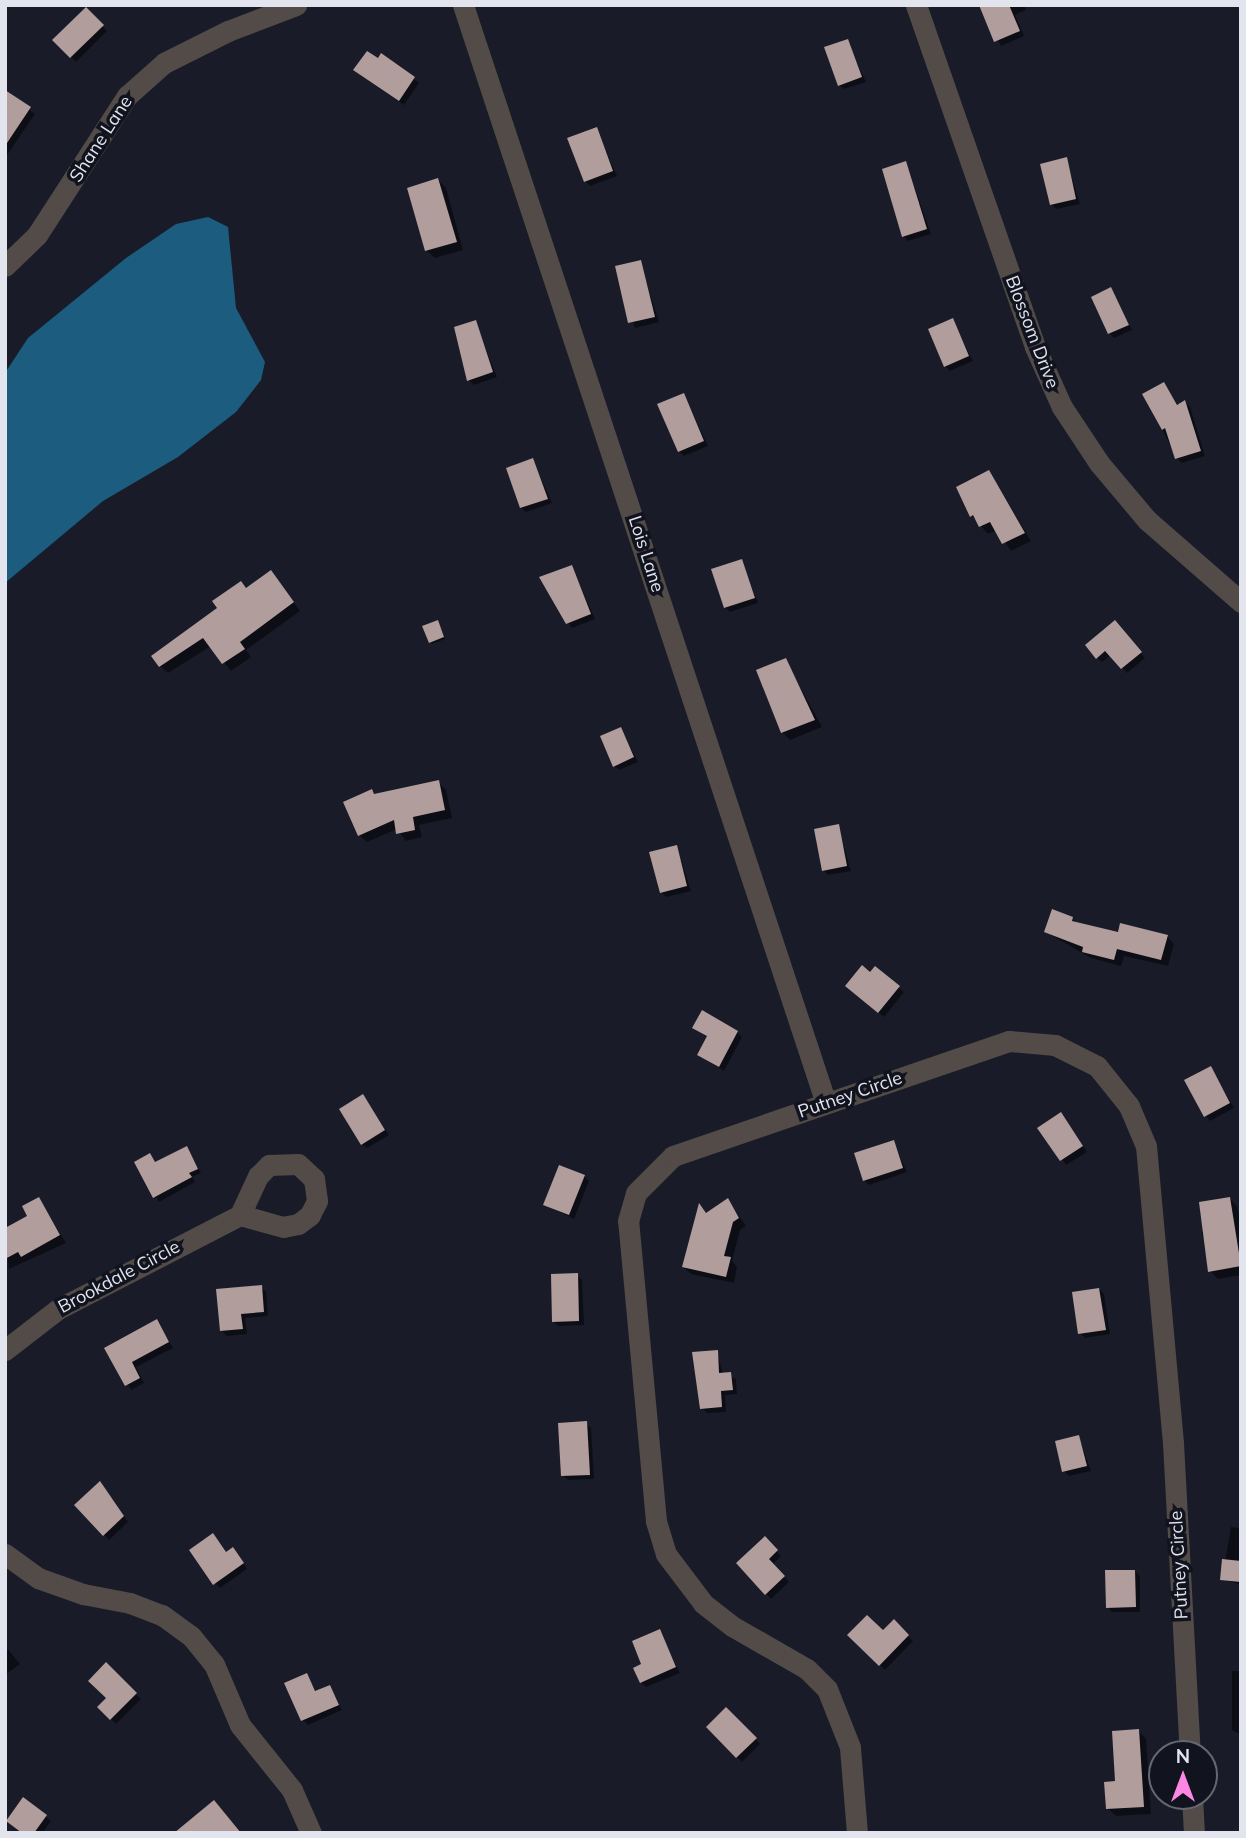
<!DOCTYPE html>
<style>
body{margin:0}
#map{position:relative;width:1246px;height:1838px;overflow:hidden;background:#191c28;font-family:Mulish,sans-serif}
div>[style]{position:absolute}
.water>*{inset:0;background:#1c5c7e}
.shadow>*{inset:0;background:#0007}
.building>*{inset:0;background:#b19d9b}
.minor>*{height:21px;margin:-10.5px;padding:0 10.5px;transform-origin:10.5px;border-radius:10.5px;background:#524b48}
span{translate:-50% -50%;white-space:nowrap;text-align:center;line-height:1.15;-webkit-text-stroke:7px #11131e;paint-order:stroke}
.street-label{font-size:18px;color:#e2e5ed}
.frame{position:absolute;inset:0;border:7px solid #e2e5ed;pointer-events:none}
.north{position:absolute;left:1148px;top:1740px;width:70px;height:70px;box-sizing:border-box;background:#11131e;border:2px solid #656771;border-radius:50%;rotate:0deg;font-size:19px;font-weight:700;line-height:28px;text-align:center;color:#e2e5ed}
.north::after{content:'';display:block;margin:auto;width:24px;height:32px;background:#fc86e3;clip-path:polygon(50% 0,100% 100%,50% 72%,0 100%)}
</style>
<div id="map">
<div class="water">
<div style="clip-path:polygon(208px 217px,228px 227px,236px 308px,265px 362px,261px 380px,236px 412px,178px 457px,103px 501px,5px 583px,5px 373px,28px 338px,126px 258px,176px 224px)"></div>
</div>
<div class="shadow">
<div style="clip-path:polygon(981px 5px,1024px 5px,1026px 10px,1015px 15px,1024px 36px,1001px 46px)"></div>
<div style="clip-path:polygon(86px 10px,107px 31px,76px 62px,55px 40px)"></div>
<div style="clip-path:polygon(847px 41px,866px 82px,844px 89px,839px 85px)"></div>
<div style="clip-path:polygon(381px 55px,419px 83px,404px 105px,360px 75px)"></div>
<div style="clip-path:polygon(5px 92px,35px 114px,7px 155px,5px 154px)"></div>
<div style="clip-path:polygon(596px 129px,617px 176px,590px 186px,585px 181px)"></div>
<div style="clip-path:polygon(1066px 159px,1080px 204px,1056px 209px,1051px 204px)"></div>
<div style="clip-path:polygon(906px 163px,931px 234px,908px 241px,903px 236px)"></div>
<div style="clip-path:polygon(438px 180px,446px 188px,463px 250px,435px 258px,427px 251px,409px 189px)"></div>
<div style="clip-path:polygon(640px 262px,659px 322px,635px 328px,617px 267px)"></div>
<div style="clip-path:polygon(1111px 290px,1132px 330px,1114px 338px,1109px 333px)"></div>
<div style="clip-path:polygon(952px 320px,973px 361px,950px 371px,945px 366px)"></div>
<div style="clip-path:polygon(475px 322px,497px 377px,474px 385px,469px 380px)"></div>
<div style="clip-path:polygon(1164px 384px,1178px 406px,1185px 402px,1190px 407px,1205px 456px,1182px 463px,1177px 458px,1144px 395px)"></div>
<div style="clip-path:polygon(684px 395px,708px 446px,684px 456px,679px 451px)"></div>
<div style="clip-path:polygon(533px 460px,552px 503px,526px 512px,521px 508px)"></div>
<div style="clip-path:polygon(989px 472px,1031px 541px,1011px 551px,997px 530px,988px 534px,972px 516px)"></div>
<div style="clip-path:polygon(741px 561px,758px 603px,730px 612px,725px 607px)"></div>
<div style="clip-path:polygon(572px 567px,595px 619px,572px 628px,541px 578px)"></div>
<div style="clip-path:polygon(278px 580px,300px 611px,246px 650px,251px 657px,231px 671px,211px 646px,168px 673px,160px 666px,246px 589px)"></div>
<div style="clip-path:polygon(439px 624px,445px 639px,432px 644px,430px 642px)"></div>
<div style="clip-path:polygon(1120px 627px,1145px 658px,1127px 673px,1111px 655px,1102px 662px,1097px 658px)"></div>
<div style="clip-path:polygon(786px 661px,822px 727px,790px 740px,782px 732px)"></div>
<div style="clip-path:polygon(621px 729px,638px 762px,619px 770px,614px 766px)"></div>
<div style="clip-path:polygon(438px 782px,446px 790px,452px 818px,419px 825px,422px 837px,406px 841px,397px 829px,367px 842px,359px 835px,372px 791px,376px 796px)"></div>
<div style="clip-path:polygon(838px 826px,851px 871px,828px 875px,823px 870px)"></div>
<div style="clip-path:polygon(677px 847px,691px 891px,666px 897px,661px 892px)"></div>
<div style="clip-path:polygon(1072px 918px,1078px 924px,1119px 934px,1167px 936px,1174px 944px,1168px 966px,1124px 956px,1121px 966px,1091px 958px,1046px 932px)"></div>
<div style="clip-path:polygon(875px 969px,904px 992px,884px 1017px,852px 991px)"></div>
<div style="clip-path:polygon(694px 1027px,737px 1032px,742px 1037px,724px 1071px,699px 1055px,708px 1037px)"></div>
<div style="clip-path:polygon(1210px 1068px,1234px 1108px,1210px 1121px,1206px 1116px)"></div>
<div style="clip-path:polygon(363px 1096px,389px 1135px,367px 1148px,362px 1144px)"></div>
<div style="clip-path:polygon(1066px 1120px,1087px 1152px,1066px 1165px,1040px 1129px)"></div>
<div style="clip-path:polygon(893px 1142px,907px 1172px,869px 1185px,864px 1180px)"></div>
<div style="clip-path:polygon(186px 1148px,201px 1173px,192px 1177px,195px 1182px,159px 1202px,136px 1163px,150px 1155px,156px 1163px)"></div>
<div style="clip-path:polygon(584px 1176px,589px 1181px,574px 1219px,545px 1205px)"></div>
<div style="clip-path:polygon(1229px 1198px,1237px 1206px,1241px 1226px,1241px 1275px,1218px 1279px,1210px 1271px,1202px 1233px)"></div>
<div style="clip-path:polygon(38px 1199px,66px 1243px,9px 1269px,5px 1230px,30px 1216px)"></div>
<div style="clip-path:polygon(728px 1200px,746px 1226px,740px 1230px,732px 1261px,737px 1267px,734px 1283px,691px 1274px,684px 1267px,700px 1206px,707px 1214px)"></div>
<div style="clip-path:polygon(577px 1275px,582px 1280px,584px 1325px,558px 1326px,553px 1321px)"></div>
<div style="clip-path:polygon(261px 1287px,266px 1292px,268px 1316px,245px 1318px,247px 1334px,227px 1336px,222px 1331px)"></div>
<div style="clip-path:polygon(1099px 1289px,1104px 1294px,1110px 1334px,1085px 1338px,1080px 1333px)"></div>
<div style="clip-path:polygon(157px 1322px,173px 1348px,136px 1367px,144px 1383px,131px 1390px,107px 1348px)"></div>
<div style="clip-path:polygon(717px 1352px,723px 1374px,736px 1379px,737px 1394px,725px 1395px,726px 1412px,707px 1413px,702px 1408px)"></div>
<div style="clip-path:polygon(586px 1423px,591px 1428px,594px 1479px,568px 1480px,563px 1475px)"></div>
<div style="clip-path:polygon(1079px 1437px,1091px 1471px,1069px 1476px,1064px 1471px)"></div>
<div style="clip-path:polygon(104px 1488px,128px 1522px,109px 1540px,76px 1505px)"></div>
<div style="clip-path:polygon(1231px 1527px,1241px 1528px,1241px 1585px,1222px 1579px)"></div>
<div style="clip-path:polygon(765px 1539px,781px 1556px,772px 1565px,789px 1582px,771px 1599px,738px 1563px)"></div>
<div style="clip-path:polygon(237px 1554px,247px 1569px,220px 1588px,215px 1583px)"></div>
<div style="clip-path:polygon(1135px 1571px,1140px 1576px,1140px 1612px,1112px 1612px,1108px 1607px)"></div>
<div style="clip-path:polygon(894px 1622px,913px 1641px,885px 1670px,849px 1635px,884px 1633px)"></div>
<div style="clip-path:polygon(659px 1631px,680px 1673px,646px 1687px,641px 1682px,644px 1665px)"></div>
<div style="clip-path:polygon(5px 1646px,20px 1664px,5px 1675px)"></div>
<div style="clip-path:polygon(106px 1665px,141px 1699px,116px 1724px,99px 1707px,108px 1698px)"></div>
<div style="clip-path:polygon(1232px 1671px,1241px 1671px,1241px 1735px,1232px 1730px)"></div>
<div style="clip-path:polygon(306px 1675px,317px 1693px,329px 1687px,342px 1710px,308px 1725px,303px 1720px)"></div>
<div style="clip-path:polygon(726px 1709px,760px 1744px,742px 1762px,708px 1727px)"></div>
<div style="clip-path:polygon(1139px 1731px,1146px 1739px,1151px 1814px,1116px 1816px,1108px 1809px)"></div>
<div style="clip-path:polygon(23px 1799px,51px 1821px,42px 1833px,23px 1833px)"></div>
</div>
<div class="building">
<div style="clip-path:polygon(979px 5px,1009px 5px,1020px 31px,994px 42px)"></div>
<div style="clip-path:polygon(86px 7px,104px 25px,70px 58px,52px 40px)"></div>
<div style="clip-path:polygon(848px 39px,862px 77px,838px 86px,824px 47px)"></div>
<div style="clip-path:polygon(367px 51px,378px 58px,381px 53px,415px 77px,399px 101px,353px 70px)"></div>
<div style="clip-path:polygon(5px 90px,31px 107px,5px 146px)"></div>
<div style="clip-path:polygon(597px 127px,613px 171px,584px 182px,567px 138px)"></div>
<div style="clip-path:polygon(1067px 157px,1076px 199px,1050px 205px,1040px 164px)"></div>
<div style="clip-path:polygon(906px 161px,927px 229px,902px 237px,882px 169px)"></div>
<div style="clip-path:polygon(438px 178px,457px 242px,425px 251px,407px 188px)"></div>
<div style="clip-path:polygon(641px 260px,655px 317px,628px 323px,615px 266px)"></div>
<div style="clip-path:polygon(1111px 287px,1129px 325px,1108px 334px,1091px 297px)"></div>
<div style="clip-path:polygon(953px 318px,969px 356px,944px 367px,928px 329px)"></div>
<div style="clip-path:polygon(476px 320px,493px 372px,467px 381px,454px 327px)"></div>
<div style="clip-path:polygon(1164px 382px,1177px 405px,1185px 400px,1201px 451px,1175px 459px,1165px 428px,1162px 430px,1142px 394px)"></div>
<div style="clip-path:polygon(684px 393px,704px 441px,678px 452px,657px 404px)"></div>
<div style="clip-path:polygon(533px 458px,548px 499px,520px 508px,506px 468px)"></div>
<div style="clip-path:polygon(989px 470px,1025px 533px,1002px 544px,990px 522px,979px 527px,973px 515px,970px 517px,956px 487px)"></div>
<div style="clip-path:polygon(742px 559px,755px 598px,724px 608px,711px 569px)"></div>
<div style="clip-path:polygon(572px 565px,591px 614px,566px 624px,539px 577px)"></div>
<div style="clip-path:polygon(271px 570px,294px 602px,240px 642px,245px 649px,222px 664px,203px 638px,159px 667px,151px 656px,217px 608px,212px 601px,241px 581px,246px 588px)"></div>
<div style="clip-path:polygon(438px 620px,444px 637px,429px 643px,422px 626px)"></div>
<div style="clip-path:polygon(1115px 620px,1142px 652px,1121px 669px,1105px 651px,1096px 659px,1085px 645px)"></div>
<div style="clip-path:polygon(786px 658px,815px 720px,781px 733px,756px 670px)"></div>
<div style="clip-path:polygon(621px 727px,634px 757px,613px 767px,600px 736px)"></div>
<div style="clip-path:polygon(439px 780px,445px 810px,413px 817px,415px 830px,396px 834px,394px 820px,358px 836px,343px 802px,372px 789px,374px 794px)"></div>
<div style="clip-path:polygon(839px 824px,847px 866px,822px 871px,814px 829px)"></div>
<div style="clip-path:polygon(677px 845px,687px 886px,660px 893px,649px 852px)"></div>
<div style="clip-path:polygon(1052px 909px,1073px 917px,1072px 921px,1118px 932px,1120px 923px,1168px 935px,1161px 960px,1117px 949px,1114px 960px,1082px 952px,1083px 947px,1044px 932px)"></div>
<div style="clip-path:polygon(862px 965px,870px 972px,875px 966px,900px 986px,878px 1013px,845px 986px)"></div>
<div style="clip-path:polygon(702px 1010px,738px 1031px,719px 1067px,697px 1055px,707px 1036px,692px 1028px)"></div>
<div style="clip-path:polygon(1211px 1066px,1230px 1103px,1204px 1117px,1184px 1080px)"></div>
<div style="clip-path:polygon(363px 1094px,385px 1130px,361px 1145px,339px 1109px)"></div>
<div style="clip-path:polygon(1061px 1112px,1083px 1146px,1060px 1161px,1037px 1128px)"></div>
<div style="clip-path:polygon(894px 1140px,903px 1168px,863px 1181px,854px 1153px)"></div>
<div style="clip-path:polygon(187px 1146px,198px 1169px,189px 1173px,192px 1177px,153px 1198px,134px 1162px,150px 1153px,155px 1162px)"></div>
<div style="clip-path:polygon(559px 1165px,585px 1175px,569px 1215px,543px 1205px)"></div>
<div style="clip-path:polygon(39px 1197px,60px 1235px,21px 1257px,18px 1252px,5px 1259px,5px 1228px,27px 1216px,22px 1206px)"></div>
<div style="clip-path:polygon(1230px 1197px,1241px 1266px,1208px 1272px,1199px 1202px)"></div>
<div style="clip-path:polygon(728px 1198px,739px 1218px,733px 1222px,724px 1256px,731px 1257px,726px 1277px,682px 1267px,699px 1203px,706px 1213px)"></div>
<div style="clip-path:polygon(578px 1273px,579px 1321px,552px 1322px,551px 1274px)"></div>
<div style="clip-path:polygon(262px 1285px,264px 1312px,241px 1314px,243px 1329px,220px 1331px,216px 1289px)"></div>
<div style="clip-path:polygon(1099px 1288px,1106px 1330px,1078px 1334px,1072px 1292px)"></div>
<div style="clip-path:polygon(157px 1319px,169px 1342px,132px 1362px,140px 1378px,125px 1386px,104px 1348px)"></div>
<div style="clip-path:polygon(718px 1350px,719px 1373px,731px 1372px,733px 1390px,721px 1391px,722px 1407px,700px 1409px,692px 1352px)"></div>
<div style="clip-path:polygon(587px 1421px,590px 1475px,561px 1476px,558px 1423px)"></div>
<div style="clip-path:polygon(1079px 1435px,1087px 1466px,1062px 1472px,1055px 1441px)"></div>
<div style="clip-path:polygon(100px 1481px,124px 1516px,103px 1536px,74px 1505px)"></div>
<div style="clip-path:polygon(213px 1533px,226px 1552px,233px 1547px,244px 1563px,213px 1585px,189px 1550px)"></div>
<div style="clip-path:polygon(765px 1536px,778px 1550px,769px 1559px,785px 1576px,765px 1595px,736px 1563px)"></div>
<div style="clip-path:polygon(1222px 1559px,1241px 1561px,1241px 1582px,1220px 1580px)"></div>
<div style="clip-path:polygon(1105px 1570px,1135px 1570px,1136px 1607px,1106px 1608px)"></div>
<div style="clip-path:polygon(867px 1615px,883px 1630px,894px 1619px,909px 1635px,879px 1666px,847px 1635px)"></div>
<div style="clip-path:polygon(660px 1629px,676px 1667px,640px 1683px,633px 1668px,641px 1664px,632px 1641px)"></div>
<div style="clip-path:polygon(106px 1662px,137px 1693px,110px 1720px,97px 1707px,106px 1698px,88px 1681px)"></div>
<div style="clip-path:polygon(307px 1673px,315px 1691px,330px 1685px,339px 1705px,301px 1721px,284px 1683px)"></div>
<div style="clip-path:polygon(726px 1707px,757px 1738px,736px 1758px,706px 1727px)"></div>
<div style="clip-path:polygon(1139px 1729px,1144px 1807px,1106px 1809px,1104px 1782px,1115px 1781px,1112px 1731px)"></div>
<div style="clip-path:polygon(23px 1797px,47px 1815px,34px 1833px,22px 1833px,6px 1821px)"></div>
<div style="clip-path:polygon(214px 1800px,241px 1833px,174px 1833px)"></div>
</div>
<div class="minor">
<div style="left:463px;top:5px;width:1156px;rotate:71.71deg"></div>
<div style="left:916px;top:5px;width:362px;rotate:70.8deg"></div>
<div style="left:1035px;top:347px;width:66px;rotate:65.8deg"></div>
<div style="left:1062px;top:407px;width:67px;rotate:56.5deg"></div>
<div style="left:1099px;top:463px;width:75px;rotate:49.9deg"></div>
<div style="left:1147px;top:520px;width:125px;rotate:41.1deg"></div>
<div style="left:5px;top:266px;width:45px;rotate:-44.1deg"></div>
<div style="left:37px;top:235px;width:166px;rotate:-57.1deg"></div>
<div style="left:127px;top:96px;width:50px;rotate:-41.7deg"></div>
<div style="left:164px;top:63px;width:72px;rotate:-26.6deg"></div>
<div style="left:228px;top:31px;width:73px;rotate:-20.9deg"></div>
<div style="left:5px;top:1350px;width:67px;rotate:-37.7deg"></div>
<div style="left:58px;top:1309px;width:205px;rotate:-27.3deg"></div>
<div style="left:240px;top:1215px;width:43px;rotate:-65.2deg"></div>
<div style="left:258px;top:1176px;width:16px;rotate:-45deg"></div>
<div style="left:269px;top:1165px;width:29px;rotate:-2deg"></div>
<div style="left:298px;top:1164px;width:22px;rotate:43deg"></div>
<div style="left:314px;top:1179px;width:22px;rotate:82deg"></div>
<div style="left:317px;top:1201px;width:16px;rotate:117deg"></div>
<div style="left:310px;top:1215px;width:15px;rotate:143deg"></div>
<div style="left:298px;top:1224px;width:15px;rotate:169deg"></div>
<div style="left:283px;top:1227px;width:45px;rotate:-164.4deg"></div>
<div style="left:5px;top:1554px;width:41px;rotate:36deg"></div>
<div style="left:38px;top:1578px;width:48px;rotate:19.6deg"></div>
<div style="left:83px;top:1594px;width:48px;rotate:10.8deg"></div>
<div style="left:130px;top:1603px;width:34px;rotate:21deg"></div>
<div style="left:162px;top:1615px;width:36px;rotate:36deg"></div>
<div style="left:191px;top:1636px;width:36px;rotate:51deg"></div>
<div style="left:214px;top:1664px;width:66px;rotate:66.9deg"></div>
<div style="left:240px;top:1725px;width:83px;rotate:51.3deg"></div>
<div style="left:292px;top:1790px;width:47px;rotate:66.2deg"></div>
<div style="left:1192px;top:1796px;width:37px;rotate:87deg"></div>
<div style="left:857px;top:1833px;width:86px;rotate:-94.7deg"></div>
<div style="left:850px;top:1747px;width:62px;rotate:-111.6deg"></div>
<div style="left:827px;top:1689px;width:28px;rotate:-135deg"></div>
<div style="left:807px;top:1669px;width:86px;rotate:-150.2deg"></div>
<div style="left:732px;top:1626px;width:37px;rotate:-142deg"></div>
<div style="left:703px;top:1603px;width:61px;rotate:-127.1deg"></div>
<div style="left:666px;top:1554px;width:34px;rotate:-107deg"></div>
<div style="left:656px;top:1521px;width:301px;rotate:-95.3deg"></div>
<div style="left:628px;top:1221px;width:29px;rotate:-74deg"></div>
<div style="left:636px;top:1193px;width:52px;rotate:-45deg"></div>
<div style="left:673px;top:1156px;width:355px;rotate:-18.9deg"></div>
<div style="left:1009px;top:1041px;width:46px;rotate:5deg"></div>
<div style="left:1055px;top:1045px;width:47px;rotate:26.6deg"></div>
<div style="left:1097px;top:1066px;width:51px;rotate:51.3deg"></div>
<div style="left:1129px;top:1106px;width:43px;rotate:67deg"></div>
<div style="left:1146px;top:1146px;width:298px;rotate:84.8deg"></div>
<div style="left:1173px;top:1443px;width:311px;rotate:86.9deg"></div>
</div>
<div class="street-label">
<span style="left:101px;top:139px;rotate:-57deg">Shane Lane</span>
<span style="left:1032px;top:332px;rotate:69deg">Blossom Drive</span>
<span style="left:646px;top:554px;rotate:72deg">Lois Lane</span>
<span style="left:850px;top:1095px;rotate:-19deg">Putney Circle</span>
<span style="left:119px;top:1277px;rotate:-28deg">Brookdale Circle</span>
<span style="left:1179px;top:1565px;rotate:-93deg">Putney Circle</span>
</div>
<div class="frame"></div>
<div class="north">N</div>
</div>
